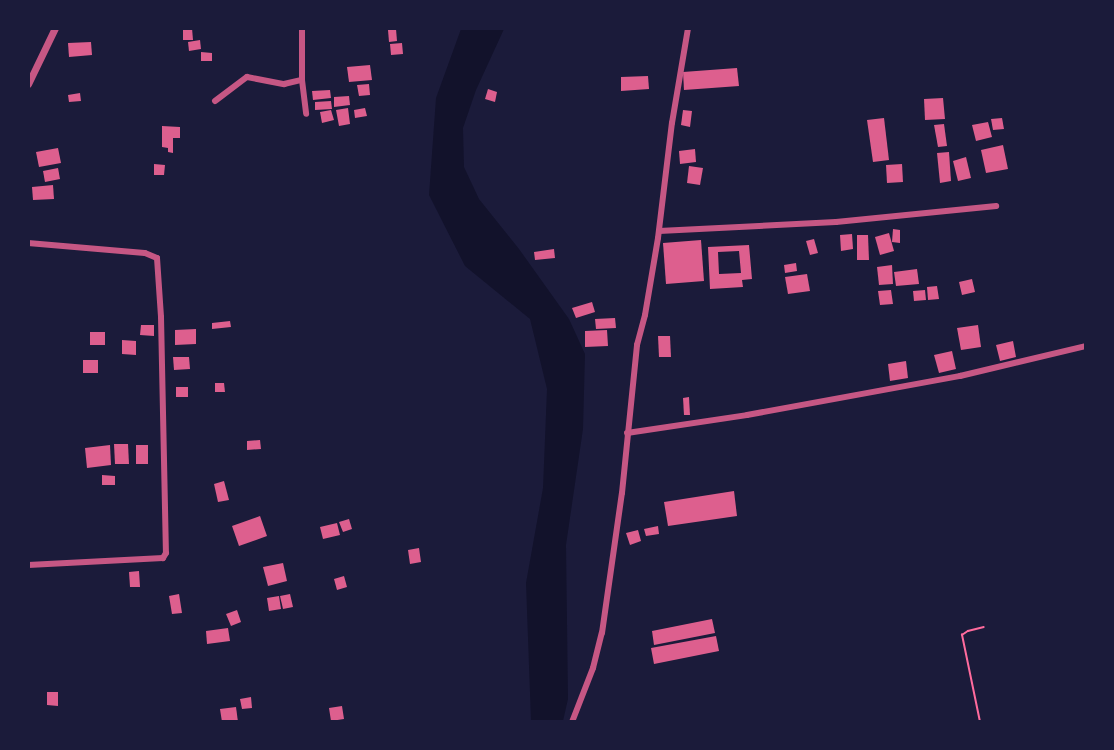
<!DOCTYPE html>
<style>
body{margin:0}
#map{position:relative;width:1114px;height:750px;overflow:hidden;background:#1b1b3a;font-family:"Alegreya Sans",sans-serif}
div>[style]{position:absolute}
.water>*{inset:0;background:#12122b}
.building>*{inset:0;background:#dd5f8e}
.path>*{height:1.5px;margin:-0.75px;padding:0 0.75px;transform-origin:0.75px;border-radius:0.75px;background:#ff6b9d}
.minor>*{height:6px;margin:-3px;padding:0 3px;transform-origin:3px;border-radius:3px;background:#c65784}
.tertiary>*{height:7px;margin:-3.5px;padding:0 3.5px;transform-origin:3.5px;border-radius:3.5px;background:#c65784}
span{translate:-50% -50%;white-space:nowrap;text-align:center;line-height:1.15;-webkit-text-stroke:5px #1b1b3a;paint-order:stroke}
.frame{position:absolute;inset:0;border:30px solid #1b1b3a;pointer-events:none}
</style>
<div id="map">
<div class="water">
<div style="clip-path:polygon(461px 29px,504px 29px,476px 90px,463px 128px,464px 167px,479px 199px,519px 249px,569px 319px,585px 354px,583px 429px,566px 545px,568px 699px,563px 721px,531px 721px,526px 583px,543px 488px,547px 389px,530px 319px,465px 266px,429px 195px,436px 98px)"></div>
</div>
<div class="building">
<div style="clip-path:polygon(183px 28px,192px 28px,193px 40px,183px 40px)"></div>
<div style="clip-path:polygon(396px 29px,397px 41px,389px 42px,388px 30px)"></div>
<div style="clip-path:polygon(200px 40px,201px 49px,189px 51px,188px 42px)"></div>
<div style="clip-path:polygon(91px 42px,92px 55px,69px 57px,68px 43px)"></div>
<div style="clip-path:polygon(402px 43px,403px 54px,391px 55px,390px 44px)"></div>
<div style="clip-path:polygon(201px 52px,212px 53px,212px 61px,201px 61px)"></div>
<div style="clip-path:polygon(370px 65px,372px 80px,349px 82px,347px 67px)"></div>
<div style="clip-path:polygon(737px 68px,739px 86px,684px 90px,683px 72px)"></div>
<div style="clip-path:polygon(648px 76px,649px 89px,621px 91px,621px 77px)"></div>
<div style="clip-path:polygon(369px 84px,370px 95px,359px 96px,357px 85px)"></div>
<div style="clip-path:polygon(488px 89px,497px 92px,495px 102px,485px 99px)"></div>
<div style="clip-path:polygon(330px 90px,331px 98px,313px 100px,312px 91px)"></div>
<div style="clip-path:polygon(80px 93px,81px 101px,69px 102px,68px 95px)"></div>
<div style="clip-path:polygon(349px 96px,350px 105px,334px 107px,334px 97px)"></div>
<div style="clip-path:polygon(943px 98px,945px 119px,925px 120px,924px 99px)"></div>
<div style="clip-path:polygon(331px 101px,332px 109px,315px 110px,315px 102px)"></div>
<div style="clip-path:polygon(348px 108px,350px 124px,339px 126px,336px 110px)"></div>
<div style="clip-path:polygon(365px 108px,367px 116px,355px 118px,354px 110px)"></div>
<div style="clip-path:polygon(331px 110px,334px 120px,322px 123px,320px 112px)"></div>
<div style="clip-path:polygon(683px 110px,692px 111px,690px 127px,681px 125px)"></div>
<div style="clip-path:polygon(884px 118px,889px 160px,873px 162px,867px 120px)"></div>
<div style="clip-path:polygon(1002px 118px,1004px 129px,993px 130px,991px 119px)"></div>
<div style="clip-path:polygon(988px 122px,992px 137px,976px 141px,972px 125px)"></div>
<div style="clip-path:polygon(944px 124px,947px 146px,938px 147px,934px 125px)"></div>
<div style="clip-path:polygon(162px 126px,180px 127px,180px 138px,173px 138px,173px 153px,168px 152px,168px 148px,162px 147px)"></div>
<div style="clip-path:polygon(1003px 145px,1008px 169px,986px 173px,981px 150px)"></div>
<div style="clip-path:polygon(58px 148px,61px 163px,39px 167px,36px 152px)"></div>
<div style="clip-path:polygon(695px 149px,696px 162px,680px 164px,679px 151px)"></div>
<div style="clip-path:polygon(949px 152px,951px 181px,940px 183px,937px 153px)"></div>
<div style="clip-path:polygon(966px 157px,971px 178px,958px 181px,953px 161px)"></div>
<div style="clip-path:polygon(154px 164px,165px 165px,164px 175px,154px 175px)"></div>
<div style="clip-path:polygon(902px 164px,903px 182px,887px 183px,886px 165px)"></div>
<div style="clip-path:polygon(689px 166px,703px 168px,700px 185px,687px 183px)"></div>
<div style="clip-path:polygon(58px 168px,60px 179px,45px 182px,43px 171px)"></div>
<div style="clip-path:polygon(53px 185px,54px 199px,33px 200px,32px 187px)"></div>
<div style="clip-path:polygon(893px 229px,900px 230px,900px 243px,892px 242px)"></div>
<div style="clip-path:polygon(889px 233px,894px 251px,880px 255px,875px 237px)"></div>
<div style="clip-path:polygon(852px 234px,853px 249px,841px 251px,840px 235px)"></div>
<div style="clip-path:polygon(857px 235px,868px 235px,869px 260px,857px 260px)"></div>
<div style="clip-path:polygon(814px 239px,818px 253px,810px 255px,806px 241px)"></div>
<div style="clip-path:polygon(701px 240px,704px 281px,666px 284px,663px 243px)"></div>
<div style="clip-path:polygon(evenodd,749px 245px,752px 279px,742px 280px,743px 287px,710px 289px,708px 247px,749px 245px,739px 251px,741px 273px,719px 274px,718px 252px,739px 251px)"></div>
<div style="clip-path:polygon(554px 249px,555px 258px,535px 260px,534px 252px)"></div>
<div style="clip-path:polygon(796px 263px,797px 271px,785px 273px,784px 265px)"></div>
<div style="clip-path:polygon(892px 265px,893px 284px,879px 285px,877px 267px)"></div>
<div style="clip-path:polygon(917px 269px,919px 284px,896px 286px,894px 272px)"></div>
<div style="clip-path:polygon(807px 274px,810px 291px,788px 294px,785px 277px)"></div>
<div style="clip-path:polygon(972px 279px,975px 292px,962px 295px,959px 282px)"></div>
<div style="clip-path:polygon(937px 286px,939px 299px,928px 300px,927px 287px)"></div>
<div style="clip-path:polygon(891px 290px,893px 304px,880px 305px,878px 291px)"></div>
<div style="clip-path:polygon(925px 290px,926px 300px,914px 301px,913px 291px)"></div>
<div style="clip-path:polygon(592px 302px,595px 312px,576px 318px,572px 308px)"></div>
<div style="clip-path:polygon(615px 318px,616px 328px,596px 329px,595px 319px)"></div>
<div style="clip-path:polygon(230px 321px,231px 327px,212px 329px,212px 323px)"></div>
<div style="clip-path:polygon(141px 325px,154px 325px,154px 336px,140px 335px)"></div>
<div style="clip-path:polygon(978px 325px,981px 347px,961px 350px,957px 328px)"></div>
<div style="clip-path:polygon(196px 329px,196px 344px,175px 345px,175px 330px)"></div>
<div style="clip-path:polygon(607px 330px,608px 346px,585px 347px,585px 331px)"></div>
<div style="clip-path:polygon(90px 332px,105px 332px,105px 345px,90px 345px)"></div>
<div style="clip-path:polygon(658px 336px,670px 336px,671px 357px,659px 357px)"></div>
<div style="clip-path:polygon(122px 340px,136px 341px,136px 355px,122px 354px)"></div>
<div style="clip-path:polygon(1013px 341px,1016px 357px,1000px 361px,996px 345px)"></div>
<div style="clip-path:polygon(952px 351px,956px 369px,939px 373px,934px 355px)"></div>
<div style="clip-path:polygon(173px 357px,189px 357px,190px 369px,174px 370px)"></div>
<div style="clip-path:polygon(83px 360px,98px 360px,98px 373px,83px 373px)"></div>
<div style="clip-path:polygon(906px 361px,908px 378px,890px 381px,888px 364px)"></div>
<div style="clip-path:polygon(215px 383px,224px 383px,225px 392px,215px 392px)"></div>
<div style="clip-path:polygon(176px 387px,188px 387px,188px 397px,176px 397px)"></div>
<div style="clip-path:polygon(689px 397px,690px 415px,684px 415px,683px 398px)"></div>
<div style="clip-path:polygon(260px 440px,261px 449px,247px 450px,247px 441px)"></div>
<div style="clip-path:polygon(114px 444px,128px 444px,129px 464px,115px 464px)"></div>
<div style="clip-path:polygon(110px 445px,111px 465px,87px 468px,85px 448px)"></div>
<div style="clip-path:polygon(136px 445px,148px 445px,148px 464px,136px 464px)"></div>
<div style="clip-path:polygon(102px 475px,115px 476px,115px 485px,102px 485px)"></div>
<div style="clip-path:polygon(224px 481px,229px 500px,218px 502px,214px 484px)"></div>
<div style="clip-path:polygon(734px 491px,737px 516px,668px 526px,664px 502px)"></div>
<div style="clip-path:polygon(260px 516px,267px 536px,239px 546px,232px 526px)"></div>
<div style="clip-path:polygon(349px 519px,352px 529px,343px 532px,339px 522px)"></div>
<div style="clip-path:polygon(337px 523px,340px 535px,323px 539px,320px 527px)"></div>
<div style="clip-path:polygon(658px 526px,659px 534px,646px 536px,644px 529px)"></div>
<div style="clip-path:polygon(638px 530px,641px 541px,630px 545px,626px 533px)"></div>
<div style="clip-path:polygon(419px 548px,421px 562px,410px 564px,408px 550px)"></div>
<div style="clip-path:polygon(283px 563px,287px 581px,268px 586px,263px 567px)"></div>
<div style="clip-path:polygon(139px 571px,140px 587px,130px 587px,129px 572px)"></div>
<div style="clip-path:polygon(344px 576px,347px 587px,337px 590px,334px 579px)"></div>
<div style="clip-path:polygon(179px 594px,182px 613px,172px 614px,169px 596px)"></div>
<div style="clip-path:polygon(290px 594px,293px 607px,283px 609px,280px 596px)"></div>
<div style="clip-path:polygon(279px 596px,281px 609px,269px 611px,267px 598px)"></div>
<div style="clip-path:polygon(237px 610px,241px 622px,231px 626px,226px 614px)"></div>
<div style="clip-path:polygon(712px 619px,715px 633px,654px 645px,652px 631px)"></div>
<div style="clip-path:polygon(228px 628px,230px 641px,207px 644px,206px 631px)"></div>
<div style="clip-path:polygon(716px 636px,719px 651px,654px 664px,651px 648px)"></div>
<div style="clip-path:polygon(47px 692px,58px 692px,58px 706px,47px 705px)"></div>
<div style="clip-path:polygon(251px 697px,252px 708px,242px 709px,240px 699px)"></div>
<div style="clip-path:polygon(342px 706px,344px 719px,331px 721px,329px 708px)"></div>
<div style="clip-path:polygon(236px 707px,238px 722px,222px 722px,220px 709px)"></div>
</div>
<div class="path">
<div style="left:980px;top:722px;width:89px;rotate:-101.7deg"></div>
<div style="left:962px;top:635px;width:7px;rotate:-34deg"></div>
<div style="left:968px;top:631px;width:16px;rotate:-14deg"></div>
</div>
<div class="minor">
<div style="left:302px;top:80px;width:34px;rotate:83deg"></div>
<div style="left:215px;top:101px;width:40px;rotate:-37deg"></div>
<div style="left:247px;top:77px;width:38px;rotate:11deg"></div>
<div style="left:284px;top:84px;width:18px;rotate:-13deg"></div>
<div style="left:302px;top:80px;width:52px;rotate:-90deg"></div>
<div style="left:659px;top:231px;width:177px;rotate:-2.9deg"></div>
<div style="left:836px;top:222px;width:161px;rotate:-5.7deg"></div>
<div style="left:28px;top:243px;width:117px;rotate:4.9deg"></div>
<div style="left:145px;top:253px;width:13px;rotate:23deg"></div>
<div style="left:157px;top:258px;width:59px;rotate:86.1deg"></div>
<div style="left:161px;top:317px;width:236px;rotate:88.8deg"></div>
<div style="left:166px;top:553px;width:6px;rotate:121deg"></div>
<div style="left:163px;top:558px;width:135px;rotate:177deg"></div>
<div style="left:627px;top:433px;width:121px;rotate:-8.5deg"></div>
<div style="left:747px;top:415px;width:217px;rotate:-10.4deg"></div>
<div style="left:960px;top:376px;width:130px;rotate:-13.4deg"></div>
<div style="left:572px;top:722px;width:58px;rotate:-68.7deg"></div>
<div style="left:593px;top:668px;width:36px;rotate:-76deg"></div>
<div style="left:602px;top:633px;width:141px;rotate:-81.9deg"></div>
<div style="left:622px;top:493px;width:149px;rotate:-84.2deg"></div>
<div style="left:637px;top:345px;width:31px;rotate:-75deg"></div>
<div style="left:645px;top:315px;width:78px;rotate:-80.4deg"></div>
<div style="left:658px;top:238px;width:116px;rotate:-83.1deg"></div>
<div style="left:672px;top:123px;width:96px;rotate:-80.4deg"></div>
</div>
<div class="tertiary">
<div style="left:28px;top:84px;width:62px;rotate:-64.3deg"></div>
</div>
<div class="frame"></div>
</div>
